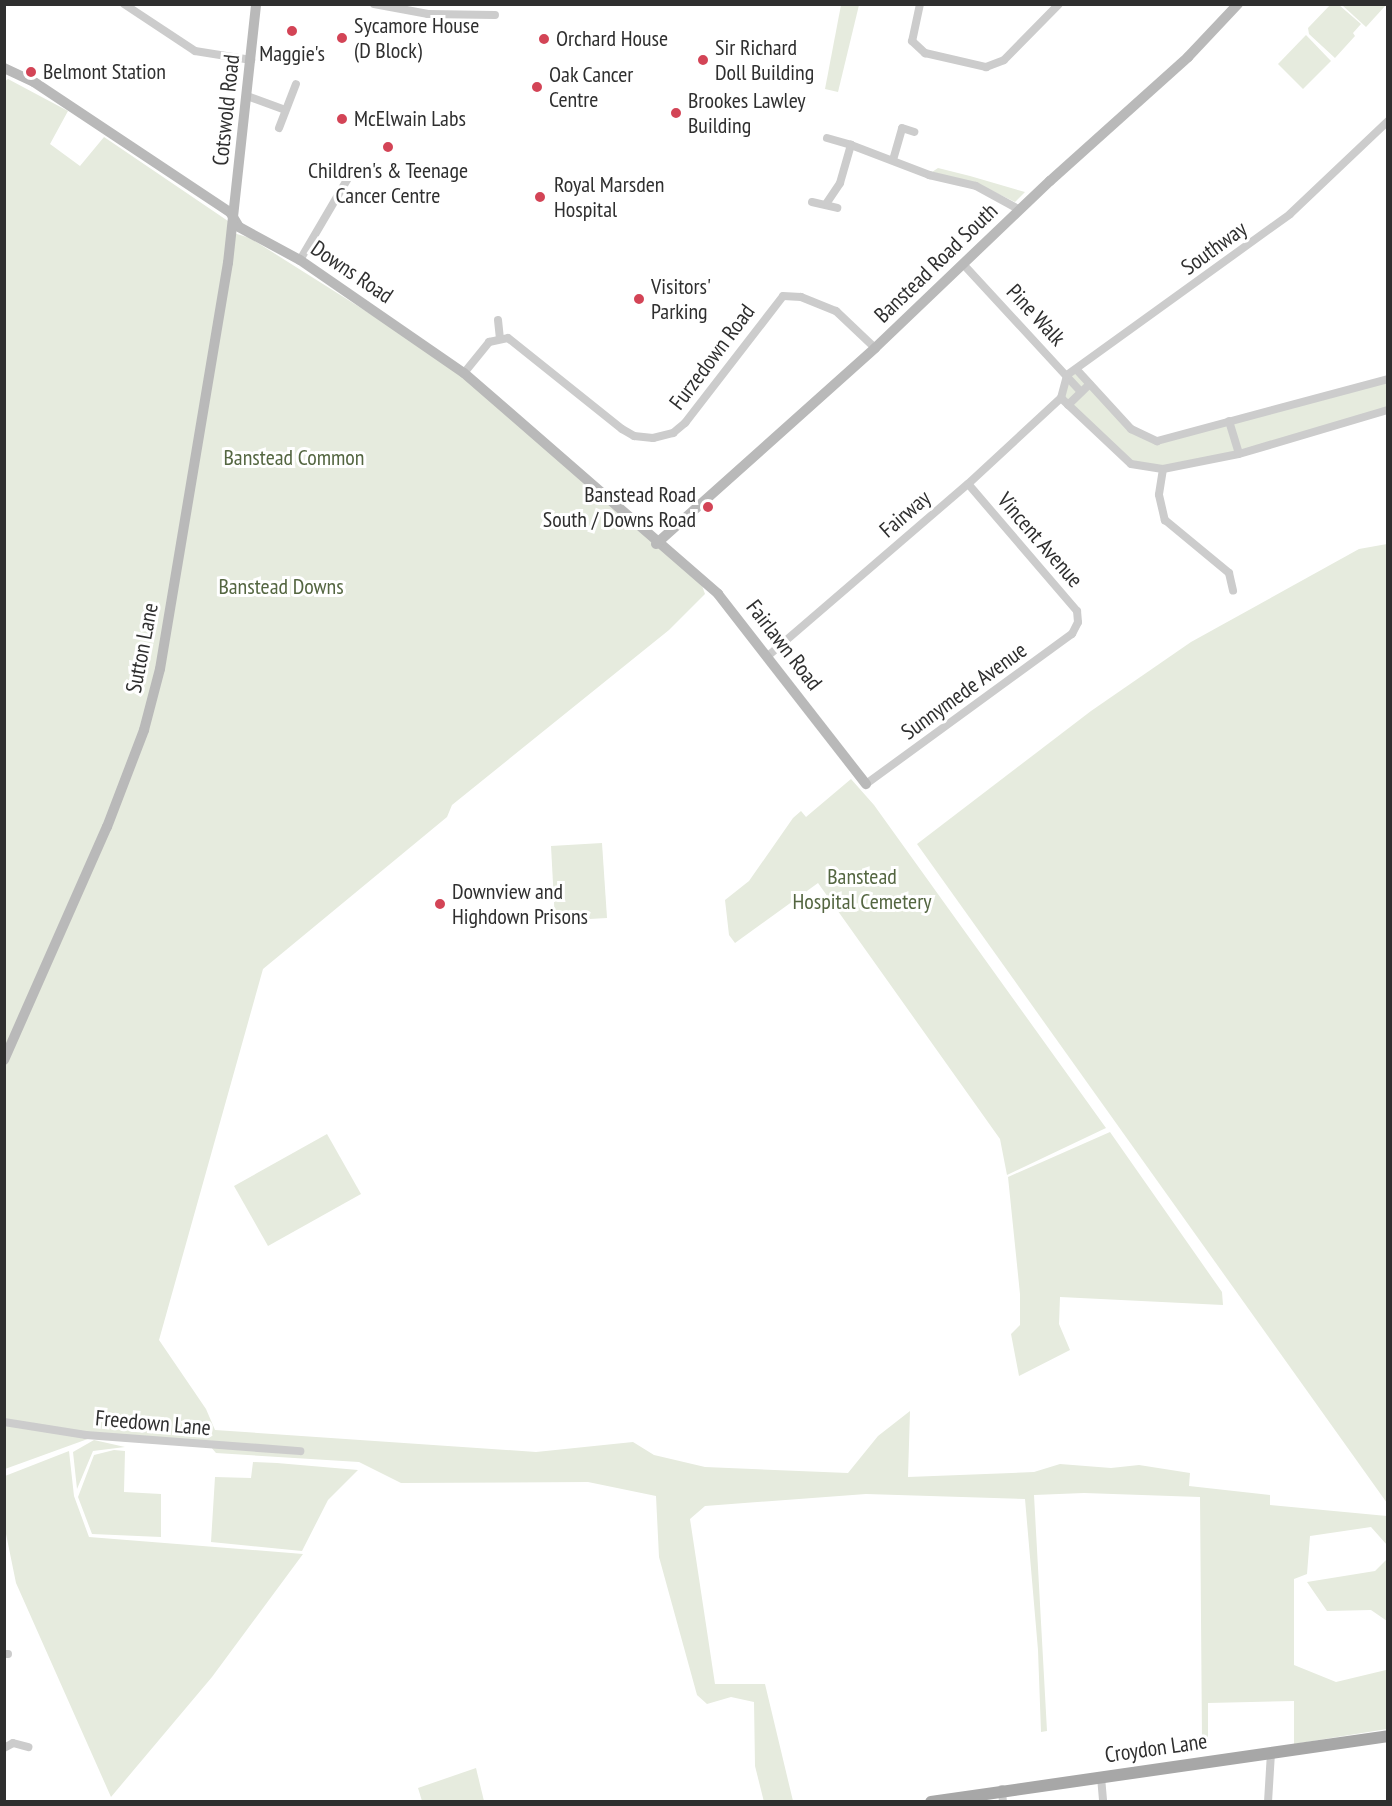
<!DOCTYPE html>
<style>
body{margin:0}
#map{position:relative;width:1392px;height:1806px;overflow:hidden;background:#fff;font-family:"PT Sans Narrow",sans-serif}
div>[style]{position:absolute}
.green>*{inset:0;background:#e6ebde}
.street>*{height:8px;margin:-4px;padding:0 4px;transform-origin:4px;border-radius:4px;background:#ccc}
.secondary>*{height:10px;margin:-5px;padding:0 5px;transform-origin:5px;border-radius:5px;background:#b9b9b9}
.primary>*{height:12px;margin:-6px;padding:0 6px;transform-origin:6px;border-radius:6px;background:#a7a7a7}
.dots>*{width:16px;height:16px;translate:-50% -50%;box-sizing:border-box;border:3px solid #fff;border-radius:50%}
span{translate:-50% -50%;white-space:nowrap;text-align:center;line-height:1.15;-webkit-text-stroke:6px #fff;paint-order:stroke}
.poi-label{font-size:22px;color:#2f2f2f}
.left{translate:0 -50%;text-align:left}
.right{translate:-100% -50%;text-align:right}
.street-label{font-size:22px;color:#2f2f2f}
.park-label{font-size:22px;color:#546641}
.frame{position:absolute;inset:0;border:6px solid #2f2f2f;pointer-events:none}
</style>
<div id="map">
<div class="green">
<div style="clip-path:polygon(1331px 4px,1339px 5px,1361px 24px,1353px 33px,1355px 36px,1335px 58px,1309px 34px,1308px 28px)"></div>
<div style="clip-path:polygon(841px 5px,859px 5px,838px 92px,825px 89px)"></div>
<div style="clip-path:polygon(1342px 5px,1386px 5px,1366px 27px)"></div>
<div style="clip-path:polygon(1306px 35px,1331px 61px,1303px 89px,1278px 64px)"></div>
<div style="clip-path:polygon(8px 79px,68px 111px,50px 144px,80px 166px,104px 137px,228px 221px,227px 231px,250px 238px,464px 373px,700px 580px,705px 594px,669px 630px,452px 805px,447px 817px,263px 969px,159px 1340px,206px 1409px,215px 1430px,536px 1452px,633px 1442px,654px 1455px,705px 1467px,848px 1473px,878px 1436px,910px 1411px,908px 1477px,1034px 1472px,1060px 1464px,1111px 1468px,1139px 1465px,1190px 1473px,1189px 1486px,1270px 1495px,1270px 1505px,1387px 1516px,1387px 1545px,1371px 1527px,1310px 1536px,1307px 1574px,1294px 1579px,1294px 1665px,1336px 1682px,1386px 1670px,1387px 1729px,1294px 1744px,1294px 1701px,1208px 1703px,1208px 1738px,1202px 1739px,1200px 1497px,1084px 1493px,1034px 1495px,1047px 1731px,1041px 1732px,1038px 1650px,1025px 1499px,866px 1494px,705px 1506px,690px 1519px,715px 1684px,765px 1684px,793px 1801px,764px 1802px,755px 1766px,754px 1702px,731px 1697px,707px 1704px,697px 1695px,659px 1557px,656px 1496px,588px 1482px,401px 1483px,359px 1462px,216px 1453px,210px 1446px,96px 1436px,5px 1469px,4px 82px)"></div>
<div style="clip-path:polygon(938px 168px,970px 176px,1025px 192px,1015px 202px,978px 184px,932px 172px)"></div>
<div style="clip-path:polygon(1077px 370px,1131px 429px,1157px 441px,1387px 379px,1387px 410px,1239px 454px,1163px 469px,1131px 464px,1061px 398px,1067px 375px)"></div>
<div style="clip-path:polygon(1387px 544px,1388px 544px,1387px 1503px,917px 844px,1091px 711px,1191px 642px,1359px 549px)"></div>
<div style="clip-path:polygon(851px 779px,874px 805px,1106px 1128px,1007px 1175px,1000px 1139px,818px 883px,735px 943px,729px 935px,725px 900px,749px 881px,793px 818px,801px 811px,806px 817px)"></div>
<div style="clip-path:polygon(602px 843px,607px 918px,555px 921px,551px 846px)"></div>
<div style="clip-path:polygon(1110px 1132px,1222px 1292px,1223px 1305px,1060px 1297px,1059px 1324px,1070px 1350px,1019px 1376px,1011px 1334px,1020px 1325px,1020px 1294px,1008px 1177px)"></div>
<div style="clip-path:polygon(327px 1134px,361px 1194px,268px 1246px,234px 1186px)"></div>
<div style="clip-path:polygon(94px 1440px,125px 1447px,93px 1451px,77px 1489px,73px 1452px)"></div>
<div style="clip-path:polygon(114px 1450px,125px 1451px,124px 1492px,161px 1494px,161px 1537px,92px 1534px,78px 1497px,94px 1455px)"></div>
<div style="clip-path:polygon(69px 1451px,74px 1496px,89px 1537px,303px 1554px,212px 1677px,111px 1797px,16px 1583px,5px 1529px,5px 1476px)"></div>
<div style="clip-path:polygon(253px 1462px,277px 1463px,358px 1470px,328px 1500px,302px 1551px,211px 1542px,215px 1477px,251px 1478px)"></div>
<div style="clip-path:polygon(1387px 1559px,1387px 1621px,1371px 1610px,1327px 1611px,1307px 1582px,1375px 1571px)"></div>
<div style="clip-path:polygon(476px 1768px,484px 1801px,422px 1801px,418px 1788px)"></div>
</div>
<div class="street">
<div style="left:124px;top:4px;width:85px;rotate:33.5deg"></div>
<div style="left:195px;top:51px;width:57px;rotate:9.1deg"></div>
<div style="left:374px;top:4px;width:55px;rotate:10.5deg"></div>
<div style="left:428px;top:14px;width:67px;rotate:0.9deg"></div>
<div style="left:920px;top:4px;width:38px;rotate:102deg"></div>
<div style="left:912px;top:41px;width:18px;rotate:43deg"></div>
<div style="left:925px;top:53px;width:63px;rotate:12.9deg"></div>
<div style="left:986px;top:67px;width:19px;rotate:-21deg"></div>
<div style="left:1004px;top:60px;width:78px;rotate:-45.5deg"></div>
<div style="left:247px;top:96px;width:38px;rotate:20deg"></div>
<div style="left:279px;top:128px;width:47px;rotate:-68.9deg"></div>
<div style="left:827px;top:138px;width:25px;rotate:16deg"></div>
<div style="left:893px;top:160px;width:33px;rotate:-74deg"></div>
<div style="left:902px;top:128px;width:13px;rotate:18deg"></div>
<div style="left:812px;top:202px;width:26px;rotate:13deg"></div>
<div style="left:826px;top:204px;width:25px;rotate:-56deg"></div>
<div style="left:840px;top:183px;width:40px;rotate:-74deg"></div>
<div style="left:851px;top:145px;width:84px;rotate:21deg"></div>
<div style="left:929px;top:175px;width:48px;rotate:13.2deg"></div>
<div style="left:976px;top:186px;width:50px;rotate:28.6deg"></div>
<div style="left:300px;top:260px;width:101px;rotate:-59.6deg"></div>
<div style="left:963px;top:264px;width:174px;rotate:47.3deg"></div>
<div style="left:498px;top:320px;width:18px;rotate:84deg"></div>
<div style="left:1077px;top:370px;width:80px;rotate:47.5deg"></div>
<div style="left:1131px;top:429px;width:29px;rotate:25deg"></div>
<div style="left:1157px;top:441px;width:239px;rotate:-15deg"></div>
<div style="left:464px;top:373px;width:40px;rotate:-51deg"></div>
<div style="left:489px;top:342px;width:19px;rotate:-12deg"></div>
<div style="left:508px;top:338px;width:146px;rotate:38.6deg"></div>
<div style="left:622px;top:429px;width:14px;rotate:30deg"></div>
<div style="left:634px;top:436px;width:19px;rotate:6deg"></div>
<div style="left:653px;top:438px;width:21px;rotate:-14deg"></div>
<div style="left:673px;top:433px;width:16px;rotate:-40deg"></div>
<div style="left:685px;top:423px;width:160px;rotate:-52.3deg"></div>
<div style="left:783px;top:296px;width:18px;rotate:3deg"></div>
<div style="left:801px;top:297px;width:38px;rotate:22deg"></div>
<div style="left:836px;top:311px;width:54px;rotate:43.5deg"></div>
<div style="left:1061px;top:398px;width:24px;rotate:-75deg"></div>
<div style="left:1067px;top:375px;width:275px;rotate:-35.8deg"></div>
<div style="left:1290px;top:214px;width:135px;rotate:-43.5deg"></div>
<div style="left:1061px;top:398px;width:96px;rotate:43.3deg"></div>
<div style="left:1131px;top:464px;width:32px;rotate:9deg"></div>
<div style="left:1163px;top:469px;width:77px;rotate:-11.2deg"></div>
<div style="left:1239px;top:454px;width:155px;rotate:-16.5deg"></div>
<div style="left:1068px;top:405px;width:30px;rotate:-44deg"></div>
<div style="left:1229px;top:421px;width:34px;rotate:73deg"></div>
<div style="left:1163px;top:469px;width:26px;rotate:99deg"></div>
<div style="left:1159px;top:495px;width:26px;rotate:77deg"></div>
<div style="left:1165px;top:520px;width:83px;rotate:39.6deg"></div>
<div style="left:1229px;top:573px;width:18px;rotate:77deg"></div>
<div style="left:769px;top:655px;width:262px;rotate:-40.7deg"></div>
<div style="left:968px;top:484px;width:127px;rotate:-42.8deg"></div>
<div style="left:866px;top:784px;width:255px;rotate:-36.1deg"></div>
<div style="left:1072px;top:634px;width:13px;rotate:-63deg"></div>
<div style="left:1078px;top:622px;width:11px;rotate:-95deg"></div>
<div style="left:1077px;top:611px;width:167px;rotate:-130.6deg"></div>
<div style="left:4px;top:1422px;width:83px;rotate:9deg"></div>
<div style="left:86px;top:1435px;width:215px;rotate:4.3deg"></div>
<div style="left:4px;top:1654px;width:4px"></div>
<div style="left:4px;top:1748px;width:10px;rotate:-29deg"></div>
<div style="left:13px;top:1743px;width:16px;rotate:15deg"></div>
<div style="left:1101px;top:1777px;width:25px;rotate:85deg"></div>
<div style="left:1002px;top:1789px;width:13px;rotate:86deg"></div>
<div style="left:1268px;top:1802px;width:49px;rotate:-86.5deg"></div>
</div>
<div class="secondary">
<div style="left:4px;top:68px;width:33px;rotate:25deg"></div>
<div style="left:34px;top:82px;width:235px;rotate:33.6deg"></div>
<div style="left:230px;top:212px;width:17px;rotate:59deg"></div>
<div style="left:239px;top:227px;width:69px;rotate:28.4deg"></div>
<div style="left:300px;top:260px;width:199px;rotate:34.6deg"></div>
<div style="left:464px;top:373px;width:337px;rotate:41deg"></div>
<div style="left:718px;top:594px;width:241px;rotate:52.1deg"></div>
<div style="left:656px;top:544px;width:294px;rotate:-41.8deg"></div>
<div style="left:875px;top:348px;width:242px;rotate:-43.7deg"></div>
<div style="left:1050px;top:181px;width:186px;rotate:-41.9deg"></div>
<div style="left:1188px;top:57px;width:73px;rotate:-46.7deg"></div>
<div style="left:4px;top:1060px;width:255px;rotate:-66.2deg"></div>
<div style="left:107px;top:827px;width:104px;rotate:-69.1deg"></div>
<div style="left:144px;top:730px;width:63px;rotate:-75.3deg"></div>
<div style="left:160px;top:669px;width:412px;rotate:-80.5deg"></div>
<div style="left:228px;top:263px;width:261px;rotate:-83.8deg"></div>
</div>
<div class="primary">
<div style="left:931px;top:1802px;width:462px;rotate:-8.2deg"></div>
</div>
<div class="dots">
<div style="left:292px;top:31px;background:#d34456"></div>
<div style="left:342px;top:38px;background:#d34456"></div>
<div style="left:544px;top:39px;background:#d34456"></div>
<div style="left:703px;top:60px;background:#d34456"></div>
<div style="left:31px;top:72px;background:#d34456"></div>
<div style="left:537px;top:87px;background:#d34456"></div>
<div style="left:676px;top:113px;background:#d34456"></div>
<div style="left:342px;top:119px;background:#d34456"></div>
<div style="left:388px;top:147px;background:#d34456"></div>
<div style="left:540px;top:197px;background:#d34456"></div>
<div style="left:639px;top:299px;background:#d34456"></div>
<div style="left:708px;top:507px;background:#d34456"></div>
<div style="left:440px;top:904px;background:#d34456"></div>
</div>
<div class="poi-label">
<span class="left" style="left:354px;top:38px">Sycamore House<br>(D Block)</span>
<span class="left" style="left:556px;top:39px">Orchard House</span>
<span class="left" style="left:715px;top:60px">Sir Richard<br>Doll Building</span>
<span style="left:292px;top:54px">Maggie's</span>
<span class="left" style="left:43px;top:72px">Belmont Station</span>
<span class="left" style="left:549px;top:87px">Oak Cancer<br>Centre</span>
<span class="left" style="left:688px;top:113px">Brookes Lawley<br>Building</span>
<span class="left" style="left:354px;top:119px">McElwain Labs</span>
<span style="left:388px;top:183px">Children's &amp; Teenage<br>Cancer Centre</span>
<span class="left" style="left:554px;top:197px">Royal Marsden<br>Hospital</span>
<span class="left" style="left:651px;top:299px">Visitors'<br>Parking</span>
<span class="right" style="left:696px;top:507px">Banstead Road<br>South / Downs Road</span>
<span class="left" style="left:452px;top:904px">Downview and<br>Highdown Prisons</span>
</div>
<div class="street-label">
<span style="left:226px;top:110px;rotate:-84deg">Cotswold Road</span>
<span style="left:1214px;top:248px;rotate:-36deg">Southway</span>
<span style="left:936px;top:263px;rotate:-44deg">Banstead Road South</span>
<span style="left:352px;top:272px;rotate:34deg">Downs Road</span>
<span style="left:1036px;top:315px;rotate:47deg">Pine Walk</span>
<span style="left:712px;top:357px;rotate:-53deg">Furzedown Road</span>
<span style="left:905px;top:514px;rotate:-41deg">Fairway</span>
<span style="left:1040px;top:540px;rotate:49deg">Vincent Avenue</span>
<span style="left:784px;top:645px;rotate:52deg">Fairlawn Road</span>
<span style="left:142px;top:648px;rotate:-79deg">Sutton Lane</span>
<span style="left:964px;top:691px;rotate:-36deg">Sunnymede Avenue</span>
<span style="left:153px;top:1423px;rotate:5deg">Freedown Lane</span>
<span style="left:1156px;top:1748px;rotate:-8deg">Croydon Lane</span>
</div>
<div class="park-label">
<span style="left:294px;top:458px">Banstead Common</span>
<span style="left:281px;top:587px">Banstead Downs</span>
<span style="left:862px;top:889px">Banstead<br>Hospital Cemetery</span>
</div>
<div class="frame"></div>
</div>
